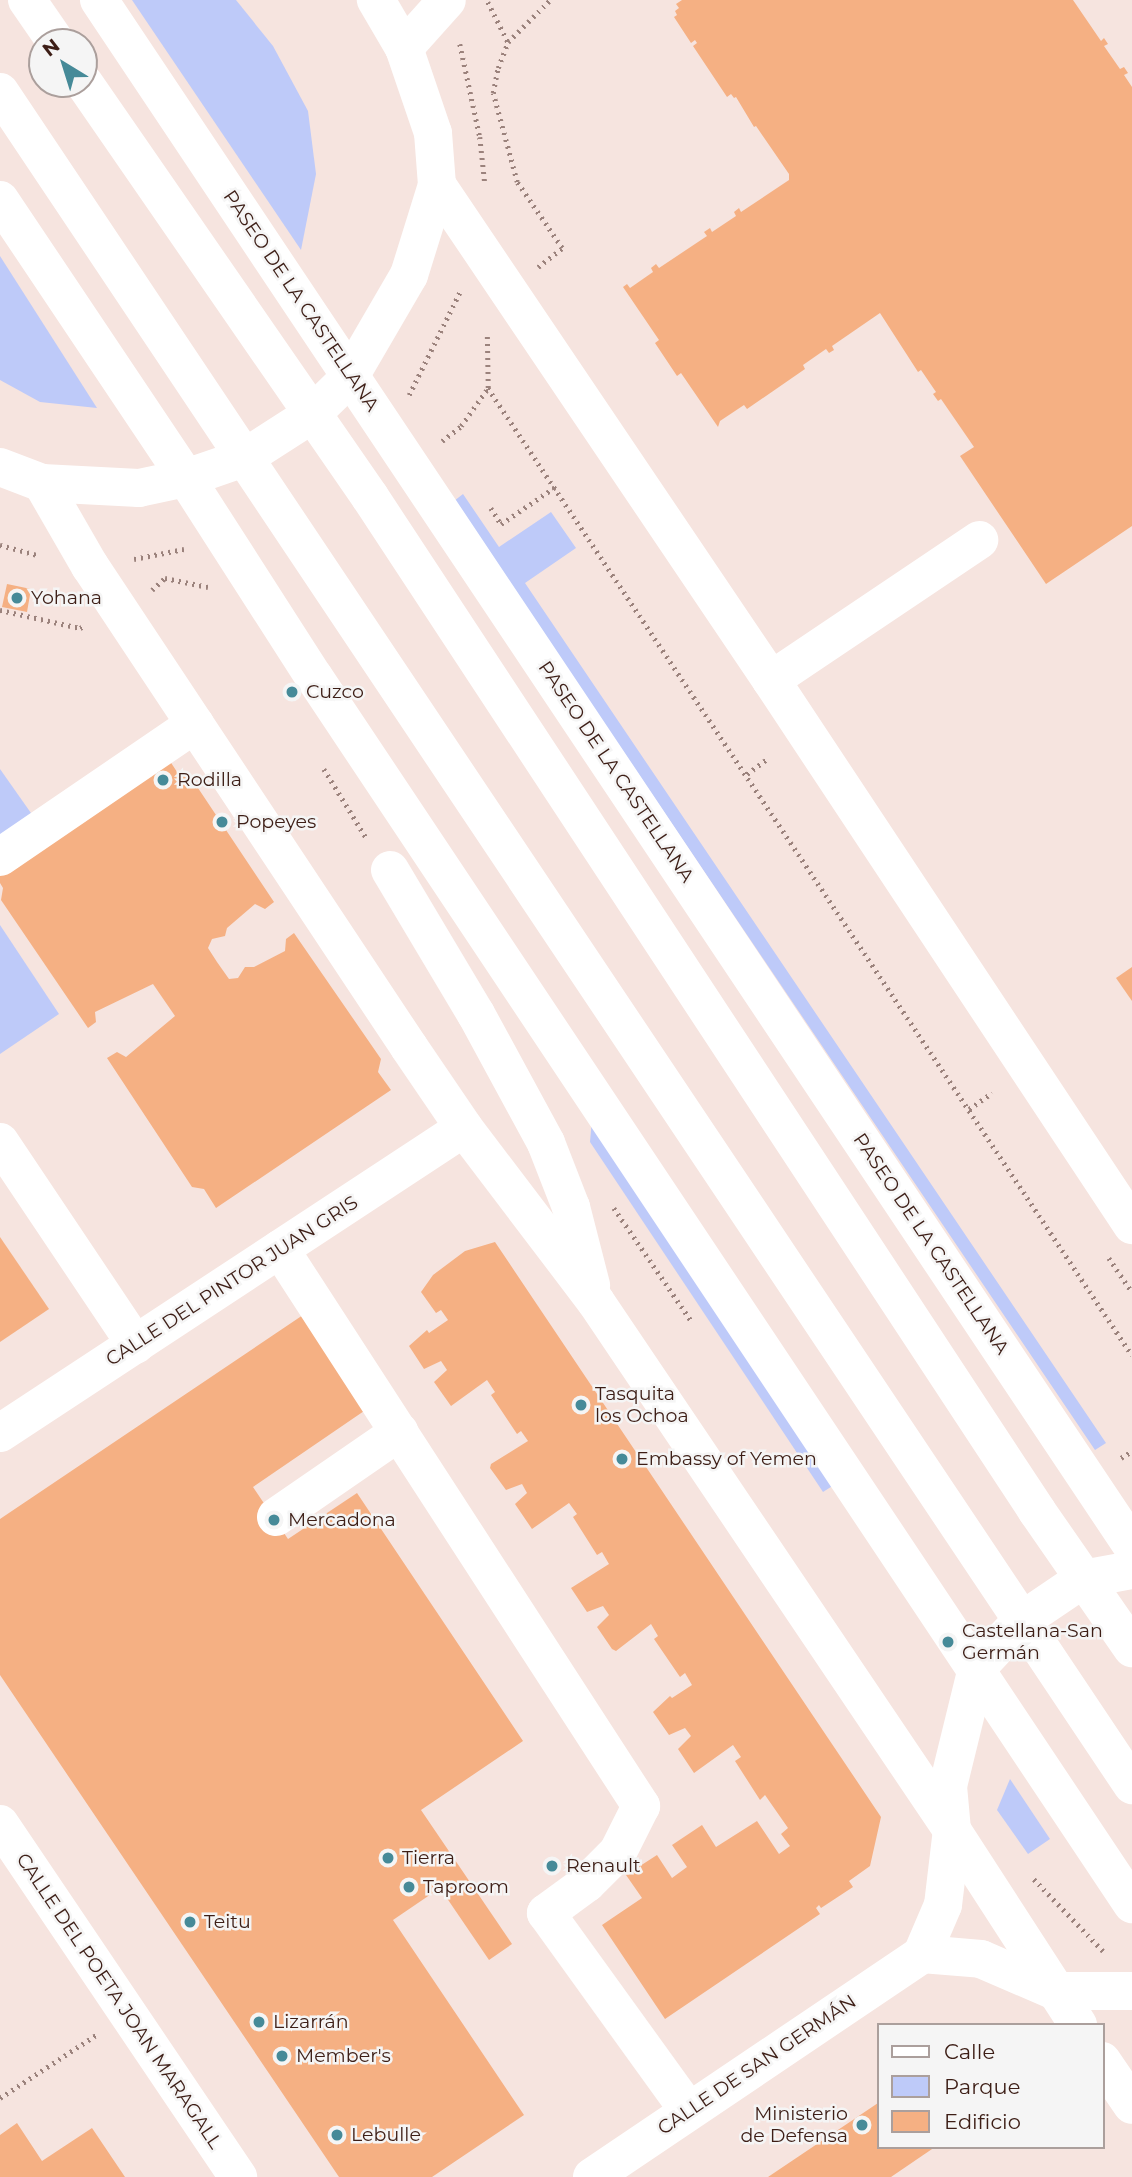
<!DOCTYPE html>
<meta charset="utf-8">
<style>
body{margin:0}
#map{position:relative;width:1132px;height:2177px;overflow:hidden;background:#f6e4df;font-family:Montserrat,sans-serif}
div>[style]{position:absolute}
.green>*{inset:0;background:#becaf9}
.building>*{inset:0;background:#f5b083}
.path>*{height:4.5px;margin-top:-2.25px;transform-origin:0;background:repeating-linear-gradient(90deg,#9b827c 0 2px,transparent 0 7px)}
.minor>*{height:38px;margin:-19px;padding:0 19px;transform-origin:19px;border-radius:19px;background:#fff}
.major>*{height:38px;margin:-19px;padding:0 19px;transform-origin:19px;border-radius:19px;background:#fff}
.highway>*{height:38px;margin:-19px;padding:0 19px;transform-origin:19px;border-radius:19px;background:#fff}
.dots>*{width:19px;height:19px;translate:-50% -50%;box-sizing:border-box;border:4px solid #f5f5f5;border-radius:50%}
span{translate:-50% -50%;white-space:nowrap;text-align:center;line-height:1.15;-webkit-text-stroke:5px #f5f5f5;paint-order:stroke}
.street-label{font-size:19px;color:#3d1e16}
.poi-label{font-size:19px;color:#3d1e16}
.left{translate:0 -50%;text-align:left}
.right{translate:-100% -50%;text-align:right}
.legend{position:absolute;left:877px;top:2023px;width:228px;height:126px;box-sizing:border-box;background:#f5f5f5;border:2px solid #ab9f9c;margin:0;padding:9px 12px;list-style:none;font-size:21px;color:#3d1e16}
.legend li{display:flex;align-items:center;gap:14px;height:35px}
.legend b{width:35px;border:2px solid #ab9f9c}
.north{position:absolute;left:28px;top:28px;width:70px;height:70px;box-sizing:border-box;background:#f5f5f5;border:2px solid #ab9f9c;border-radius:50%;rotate:322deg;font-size:19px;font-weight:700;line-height:28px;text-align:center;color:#3d1e16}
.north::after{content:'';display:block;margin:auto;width:24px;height:32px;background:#468a98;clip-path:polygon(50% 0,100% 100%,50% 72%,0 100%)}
</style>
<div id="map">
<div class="green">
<div style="clip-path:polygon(132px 0,236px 0,273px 46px,308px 111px,316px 174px,301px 250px)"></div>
<div style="clip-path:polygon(0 256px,97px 408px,40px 402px,0 380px)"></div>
<div style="clip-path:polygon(463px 494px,499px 547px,551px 512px,576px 548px,525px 583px,1106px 1443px,1095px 1450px,454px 501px)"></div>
<div style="clip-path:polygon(0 769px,38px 823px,0 849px)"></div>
<div style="clip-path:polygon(0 925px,59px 1014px,0 1054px)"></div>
<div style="clip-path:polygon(592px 1119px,834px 1485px,823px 1492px,590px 1142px)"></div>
<div style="clip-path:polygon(1010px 1779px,1050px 1839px,1028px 1854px,997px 1810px)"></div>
</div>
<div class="building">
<div style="clip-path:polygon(682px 0,1073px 0,1101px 41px,1104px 38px,1108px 44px,1104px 46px,1120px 69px,1124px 67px,1128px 73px,1124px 75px,1132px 87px,1132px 526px,1046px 584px,960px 456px,974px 447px,941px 399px,938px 401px,933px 394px,936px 392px,921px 370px,918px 372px,880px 313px,832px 346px,834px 350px,829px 353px,826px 349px,803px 365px,805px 369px,747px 409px,744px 405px,720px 421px,718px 427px,681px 373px,677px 376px,655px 343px,659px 340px,623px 287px,627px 284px,630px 288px,653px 272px,651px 268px,656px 264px,659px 268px,707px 236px,704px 232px,710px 228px,712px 232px,736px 216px,734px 212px,739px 208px,741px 212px,789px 180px,789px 174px,756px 126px,754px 127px,736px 97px,734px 98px,731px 94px,727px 97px,693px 46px,697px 43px,695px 40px,691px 43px,674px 17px,677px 15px,675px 11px,679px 8px,676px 4px)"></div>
<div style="clip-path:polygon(7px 584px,31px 589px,27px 612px,2px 607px)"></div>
<div style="clip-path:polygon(166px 755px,179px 775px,190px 776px,274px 902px,265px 909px,255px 904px,227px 928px,225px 936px,212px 939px,208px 948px,217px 962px,229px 979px,238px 978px,245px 967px,254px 967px,285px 951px,286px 939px,294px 933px,381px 1059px,378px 1072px,391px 1090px,216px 1208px,204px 1189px,192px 1187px,107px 1058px,117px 1052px,126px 1057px,175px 1016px,153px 984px,95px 1012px,96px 1022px,88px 1028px,1px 900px,3px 888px,0 883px,0 865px)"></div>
<div style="clip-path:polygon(1132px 967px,1132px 1001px,1116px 978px)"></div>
<div style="clip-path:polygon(0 1237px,49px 1309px,0 1342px)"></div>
<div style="clip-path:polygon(495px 1242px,881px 1817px,870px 1866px,849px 1881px,853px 1887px,821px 1908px,819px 1905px,816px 1908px,820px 1914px,665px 2019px,602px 1925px,642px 1898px,626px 1875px,657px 1855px,672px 1878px,687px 1867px,672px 1845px,702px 1825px,716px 1847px,757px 1821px,779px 1854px,790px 1846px,781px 1834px,788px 1828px,765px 1795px,760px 1800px,735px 1761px,741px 1757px,733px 1745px,694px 1773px,678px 1749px,691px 1736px,685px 1728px,669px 1735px,653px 1712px,670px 1696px,672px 1698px,692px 1685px,685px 1673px,680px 1677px,654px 1639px,658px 1636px,651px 1624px,616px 1651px,612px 1649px,597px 1627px,609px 1615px,603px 1606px,587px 1612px,571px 1588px,609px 1564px,602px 1552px,597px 1555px,573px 1517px,577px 1514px,569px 1503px,532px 1529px,515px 1504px,527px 1493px,522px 1484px,506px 1490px,490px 1468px,491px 1464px,528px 1441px,521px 1431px,517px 1434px,491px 1395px,495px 1392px,487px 1380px,451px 1406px,434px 1382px,447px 1370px,441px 1361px,424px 1369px,409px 1346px,427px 1330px,429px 1333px,448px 1320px,441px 1310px,436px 1313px,421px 1292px,433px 1275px,465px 1251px)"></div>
<div style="clip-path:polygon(303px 1315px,367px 1409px,253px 1487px,288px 1539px,357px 1493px,523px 1741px,421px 1810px,512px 1944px,489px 1960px,440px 1888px,393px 1920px,524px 2115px,432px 2177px,339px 2177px,0 1675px,0 1519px)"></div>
<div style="clip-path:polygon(878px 2103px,878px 2147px,935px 2147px,891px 2177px,768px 2177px)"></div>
<div style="clip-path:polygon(17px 2123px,42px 2161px,92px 2128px,125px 2177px,0 2177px,0 2135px)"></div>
</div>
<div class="path">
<div style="left:488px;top:2px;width:45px;rotate:63.4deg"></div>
<div style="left:460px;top:44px;width:95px;rotate:77.9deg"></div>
<div style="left:480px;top:137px;width:47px;rotate:83.9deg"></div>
<div style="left:538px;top:267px;width:31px;rotate:-38deg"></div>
<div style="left:562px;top:248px;width:80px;rotate:-124.3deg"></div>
<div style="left:517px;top:182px;width:92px;rotate:-105.1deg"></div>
<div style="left:493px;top:93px;width:25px;rotate:-79deg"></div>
<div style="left:498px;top:68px;width:28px;rotate:-69deg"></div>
<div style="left:508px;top:42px;width:59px;rotate:-45deg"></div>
<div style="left:488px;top:388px;width:1162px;rotate:56.34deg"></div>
<div style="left:409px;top:395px;width:117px;rotate:-63.7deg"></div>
<div style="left:442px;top:441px;width:24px;rotate:-38deg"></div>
<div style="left:461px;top:426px;width:47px;rotate:-54.6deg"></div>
<div style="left:488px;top:388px;width:56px;rotate:-91deg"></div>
<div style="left:491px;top:508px;width:19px;rotate:58deg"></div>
<div style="left:501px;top:524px;width:65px;rotate:-34.4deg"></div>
<div style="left:0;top:545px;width:38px;rotate:15deg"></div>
<div style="left:134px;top:559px;width:51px;rotate:-11.3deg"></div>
<div style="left:152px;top:590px;width:18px;rotate:-43deg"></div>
<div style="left:165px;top:578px;width:44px;rotate:11.8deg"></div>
<div style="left:0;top:610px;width:82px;rotate:12.7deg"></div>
<div style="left:80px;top:628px;width:4px;rotate:-27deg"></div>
<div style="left:324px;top:769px;width:82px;rotate:58.4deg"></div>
<div style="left:747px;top:774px;width:25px;rotate:-37deg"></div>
<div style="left:969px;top:1109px;width:28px;rotate:-35deg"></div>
<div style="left:614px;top:1208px;width:138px;rotate:55.6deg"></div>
<div style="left:1109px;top:1258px;width:41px;rotate:55.9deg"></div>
<div style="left:1121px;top:1458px;width:13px;rotate:-32deg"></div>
<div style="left:1034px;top:1879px;width:100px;rotate:46.2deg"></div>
<div style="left:0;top:2098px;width:115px;rotate:-33.3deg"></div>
</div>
<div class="minor">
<div style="left:99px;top:0;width:1859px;rotate:56.25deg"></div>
<div style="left:437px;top:185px;width:597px;rotate:55.99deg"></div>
<div style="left:771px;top:680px;width:654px;rotate:56.48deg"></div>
<div style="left:0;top:200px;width:334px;rotate:56.2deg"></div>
<div style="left:186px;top:478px;width:237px;rotate:57.3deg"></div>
<div style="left:314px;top:677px;width:1475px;rotate:56.31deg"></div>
<div style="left:42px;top:483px;width:96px;rotate:60deg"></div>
<div style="left:90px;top:566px;width:577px;rotate:56.45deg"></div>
<div style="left:409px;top:1047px;width:98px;rotate:55.8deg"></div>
<div style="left:464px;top:1128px;width:218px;rotate:52.8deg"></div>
<div style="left:596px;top:1302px;width:637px;rotate:56.01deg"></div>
<div style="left:952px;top:1830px;width:232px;rotate:57.1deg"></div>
<div style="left:771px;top:680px;width:251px;rotate:-33.9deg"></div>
<div style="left:0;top:857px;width:236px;rotate:-34.3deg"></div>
<div style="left:390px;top:870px;width:168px;rotate:59.2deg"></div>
<div style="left:476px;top:1014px;width:147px;rotate:61.5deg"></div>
<div style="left:546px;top:1143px;width:69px;rotate:68.7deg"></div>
<div style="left:571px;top:1207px;width:81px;rotate:75.6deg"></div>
<div style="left:0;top:1142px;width:244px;rotate:56.2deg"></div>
<div style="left:280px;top:1249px;width:664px;rotate:57.05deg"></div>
<div style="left:641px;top:1806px;width:51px;rotate:116.6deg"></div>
<div style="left:618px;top:1852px;width:44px;rotate:135deg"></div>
<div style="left:587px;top:1883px;width:51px;rotate:143.8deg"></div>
<div style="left:546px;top:1913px;width:244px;rotate:54.2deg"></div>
<div style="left:0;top:1433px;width:555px;rotate:-33.32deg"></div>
<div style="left:276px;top:1517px;width:150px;rotate:-34.6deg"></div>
<div style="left:0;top:1824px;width:426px;rotate:56deg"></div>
<div style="left:922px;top:1954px;width:59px;rotate:4.8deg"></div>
<div style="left:981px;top:1959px;width:81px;rotate:23.4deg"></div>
<div style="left:1055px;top:1991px;width:77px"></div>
<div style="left:1102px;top:2061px;width:53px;rotate:55.7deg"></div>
<div style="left:592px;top:2177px;width:398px;rotate:-34deg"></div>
<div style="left:922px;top:1954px;width:53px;rotate:-66.8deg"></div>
<div style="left:943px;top:1905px;width:76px;rotate:-83.2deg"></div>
<div style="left:952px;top:1830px;width:44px;rotate:-95.2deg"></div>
<div style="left:948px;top:1786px;width:122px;rotate:-76.2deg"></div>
<div style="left:977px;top:1668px;width:64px;rotate:-46.9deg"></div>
<div style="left:1021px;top:1621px;width:75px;rotate:-34.1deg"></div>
<div style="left:1083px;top:1579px;width:50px;rotate:-10.4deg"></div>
</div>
<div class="major">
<div style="left:404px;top:48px;width:64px;rotate:-48.1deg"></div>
<div style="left:0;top:467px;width:45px;rotate:20.9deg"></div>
<div style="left:42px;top:483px;width:97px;rotate:3deg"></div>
<div style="left:139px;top:488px;width:48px;rotate:-12deg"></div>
<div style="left:186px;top:478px;width:61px;rotate:-19deg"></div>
<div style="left:244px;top:458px;width:80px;rotate:-32.7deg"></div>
<div style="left:311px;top:415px;width:53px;rotate:-44.2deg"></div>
<div style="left:349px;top:378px;width:119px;rotate:-59.8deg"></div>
<div style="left:409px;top:275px;width:94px;rotate:-72.7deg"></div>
<div style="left:437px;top:185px;width:52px;rotate:-94.4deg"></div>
<div style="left:433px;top:133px;width:90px;rotate:-108.8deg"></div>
<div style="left:404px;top:48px;width:56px;rotate:-120.3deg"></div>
</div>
<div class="highway">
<div style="left:27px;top:0;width:51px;rotate:55.4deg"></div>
<div style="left:84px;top:83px;width:503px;rotate:55.36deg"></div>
<div style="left:370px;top:497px;width:1214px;rotate:56.66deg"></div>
<div style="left:1037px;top:1511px;width:167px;rotate:55.3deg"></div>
<div style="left:0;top:92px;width:2037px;rotate:56.23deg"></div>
</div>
<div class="dots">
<div style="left:17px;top:598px;background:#468a98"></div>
<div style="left:292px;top:692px;background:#468a98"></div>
<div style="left:163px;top:780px;background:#468a98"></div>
<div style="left:222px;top:822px;background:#468a98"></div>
<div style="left:581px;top:1405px;background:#468a98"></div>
<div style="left:622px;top:1459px;background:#468a98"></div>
<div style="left:274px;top:1520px;background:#468a98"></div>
<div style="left:948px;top:1642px;background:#468a98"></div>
<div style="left:388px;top:1858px;background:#468a98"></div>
<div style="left:552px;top:1866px;background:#468a98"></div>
<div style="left:409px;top:1887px;background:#468a98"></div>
<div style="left:190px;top:1922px;background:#468a98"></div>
<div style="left:259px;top:2022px;background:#468a98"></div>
<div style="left:282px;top:2056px;background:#468a98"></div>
<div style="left:862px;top:2125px;background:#468a98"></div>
<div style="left:337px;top:2135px;background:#468a98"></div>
</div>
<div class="street-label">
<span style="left:301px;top:301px;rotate:56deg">PASEO DE LA CASTELLANA</span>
<span style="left:616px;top:772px;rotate:56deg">PASEO DE LA CASTELLANA</span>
<span style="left:931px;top:1244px;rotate:56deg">PASEO DE LA CASTELLANA</span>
<span style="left:232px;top:1281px;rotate:-33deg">CALLE DEL PINTOR JUAN GRIS</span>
<span style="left:119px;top:2001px;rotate:56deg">CALLE DEL POETA JOAN MARAGALL</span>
<span style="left:757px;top:2065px;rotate:-34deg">CALLE DE SAN GERMÁN</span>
</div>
<div class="poi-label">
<span class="left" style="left:31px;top:598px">Yohana</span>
<span class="left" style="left:306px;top:692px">Cuzco</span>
<span class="left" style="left:177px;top:780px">Rodilla</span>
<span class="left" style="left:236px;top:822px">Popeyes</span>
<span class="left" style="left:595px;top:1405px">Tasquita<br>los Ochoa</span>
<span class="left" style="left:636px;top:1459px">Embassy of Yemen</span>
<span class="left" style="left:288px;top:1520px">Mercadona</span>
<span class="left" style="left:962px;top:1642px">Castellana-San<br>Germán</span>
<span class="left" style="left:402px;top:1858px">Tierra</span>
<span class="left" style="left:566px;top:1866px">Renault</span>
<span class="left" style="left:423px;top:1887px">Taproom</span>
<span class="left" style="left:204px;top:1922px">Teitu</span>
<span class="left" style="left:273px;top:2022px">Lizarrán</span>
<span class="left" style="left:296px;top:2056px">Member's</span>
<span class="right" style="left:848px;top:2125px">Ministerio<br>de Defensa</span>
<span class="left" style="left:351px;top:2135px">Lebulle</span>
</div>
<ul class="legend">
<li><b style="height:9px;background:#fff"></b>Calle</li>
<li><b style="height:19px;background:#becaf9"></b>Parque</li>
<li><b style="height:19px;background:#f5b083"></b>Edificio</li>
</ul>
<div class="north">N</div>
</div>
